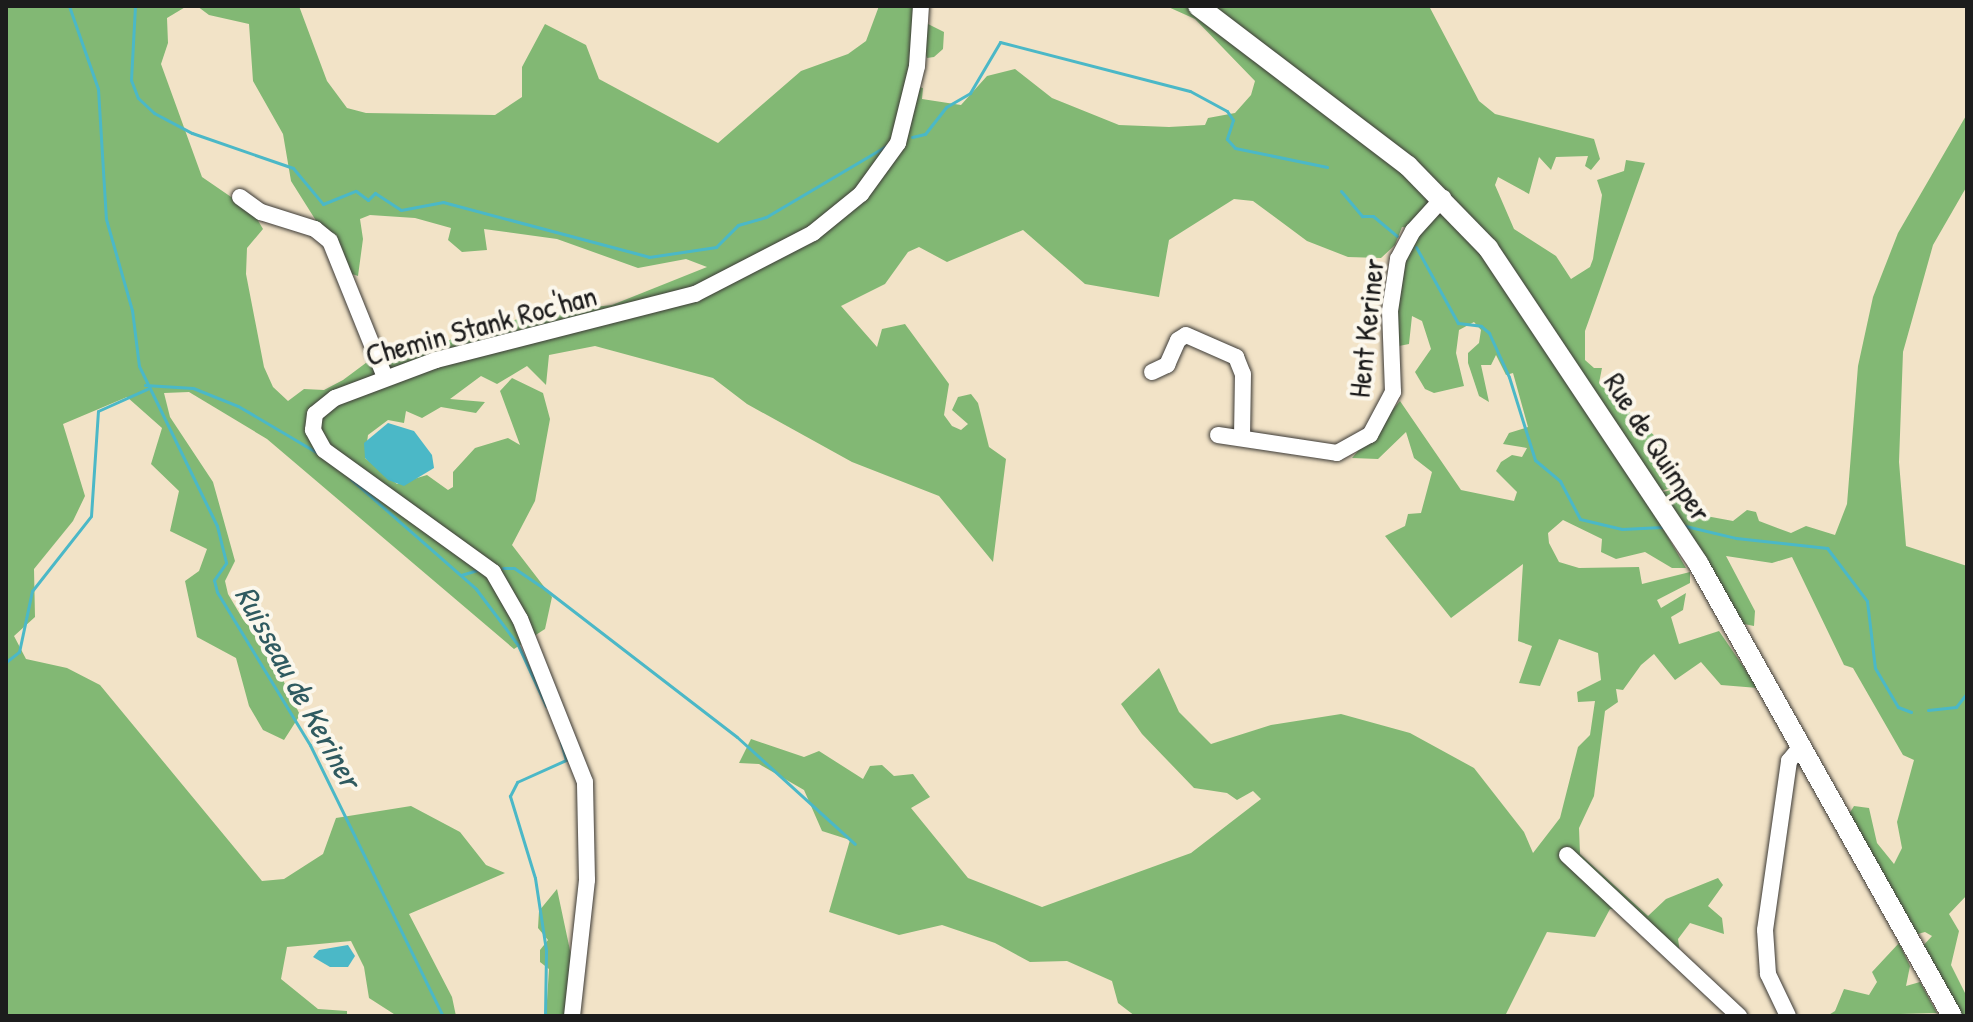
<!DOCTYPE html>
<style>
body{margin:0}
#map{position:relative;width:1973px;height:1022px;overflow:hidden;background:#f2e3c7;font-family:"Patrick Hand",sans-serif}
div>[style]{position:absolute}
.forest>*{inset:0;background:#82b874}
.water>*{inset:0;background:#4bb8c7}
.stream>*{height:3px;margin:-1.5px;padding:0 1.5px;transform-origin:1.5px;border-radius:1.5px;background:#4bb8c7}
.roads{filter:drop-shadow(0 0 2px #3c3a36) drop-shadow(0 0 2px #3c3a36)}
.minor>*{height:16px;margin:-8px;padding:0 8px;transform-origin:8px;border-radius:8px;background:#fff}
.major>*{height:20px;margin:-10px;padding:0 10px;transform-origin:10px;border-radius:10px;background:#fff}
span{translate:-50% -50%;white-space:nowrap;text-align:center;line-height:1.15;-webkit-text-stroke:8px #fbf7ec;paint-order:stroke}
.street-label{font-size:30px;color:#1c1c1c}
.water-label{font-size:32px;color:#2f5a60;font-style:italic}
.frame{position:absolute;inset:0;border:8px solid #1c1c1c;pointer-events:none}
</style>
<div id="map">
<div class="forest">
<div style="clip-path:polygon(6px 6px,187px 6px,167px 18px,168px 43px,161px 64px,202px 177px,253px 212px,263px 229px,247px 248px,246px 274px,264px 367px,273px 387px,288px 401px,304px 389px,324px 390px,343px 380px,390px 345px,395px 353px,420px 349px,534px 314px,612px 305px,707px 267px,686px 259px,638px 268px,557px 239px,484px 229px,487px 250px,462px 252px,448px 240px,451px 228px,415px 218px,370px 215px,360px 219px,363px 239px,358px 276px,349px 273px,291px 181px,283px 134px,253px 81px,249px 24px,209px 15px,197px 6px,299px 6px,327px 81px,347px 108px,366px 113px,495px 115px,522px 97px,522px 67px,545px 24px,586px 45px,599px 79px,718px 143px,801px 71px,848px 54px,866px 41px,879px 6px,916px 6px,918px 19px,944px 32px,943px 49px,934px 57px,927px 58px,923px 47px,912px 86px,923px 88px,922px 99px,961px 105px,987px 76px,1015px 69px,1052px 98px,1119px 125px,1169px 127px,1205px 125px,1208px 118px,1235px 113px,1251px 95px,1255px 81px,1195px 19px,1166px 6px,1429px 6px,1479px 101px,1495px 114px,1594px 139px,1600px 159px,1591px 170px,1585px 166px,1588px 156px,1556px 157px,1551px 170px,1539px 157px,1529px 194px,1498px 177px,1495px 185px,1514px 229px,1556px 256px,1571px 279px,1590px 267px,1593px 259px,1602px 195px,1597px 180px,1624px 171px,1626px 160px,1645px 163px,1585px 331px,1585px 360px,1594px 368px,1602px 368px,1599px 383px,1660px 441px,1675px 469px,1675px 487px,1644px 496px,1686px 568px,1672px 568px,1645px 552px,1616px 559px,1601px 552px,1602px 539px,1563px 520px,1548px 533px,1549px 543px,1559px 562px,1579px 568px,1639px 567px,1642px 584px,1690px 572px,1690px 583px,1657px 600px,1661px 608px,1686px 593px,1683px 610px,1671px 617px,1679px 644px,1719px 631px,1758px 688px,1721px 685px,1701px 662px,1675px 680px,1654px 654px,1641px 665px,1623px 690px,1616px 689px,1618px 702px,1605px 711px,1594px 796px,1579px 828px,1580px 854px,1648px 916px,1666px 899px,1718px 878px,1723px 885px,1708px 906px,1722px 918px,1724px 934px,1690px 923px,1678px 939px,1681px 959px,1625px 909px,1610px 909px,1595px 937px,1547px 932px,1505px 1016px,1135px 1016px,1118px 1003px,1112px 981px,1067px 961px,1030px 962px,995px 943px,942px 925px,899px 935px,829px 912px,850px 840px,822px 831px,804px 790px,759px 764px,739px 763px,751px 739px,804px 757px,819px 751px,863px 779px,870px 766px,882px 765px,894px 776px,913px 774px,930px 797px,911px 808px,968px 878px,1042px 907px,1191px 853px,1261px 799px,1253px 791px,1237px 800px,1227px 793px,1194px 788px,1142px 734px,1121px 704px,1159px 668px,1179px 712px,1211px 744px,1271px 725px,1341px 714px,1410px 733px,1474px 768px,1524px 832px,1533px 853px,1560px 818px,1578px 747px,1590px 735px,1595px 701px,1578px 702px,1577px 692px,1601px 680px,1598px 653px,1559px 639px,1540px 686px,1519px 683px,1532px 646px,1518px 641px,1523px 564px,1451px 618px,1385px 536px,1405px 526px,1408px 514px,1421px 513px,1432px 472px,1414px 458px,1406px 432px,1378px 459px,1352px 458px,1400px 401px,1461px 490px,1514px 501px,1517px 492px,1496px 471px,1501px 462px,1512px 455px,1522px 457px,1527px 448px,1503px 444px,1509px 433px,1528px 427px,1513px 373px,1506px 375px,1496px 355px,1491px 365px,1481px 365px,1489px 402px,1479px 396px,1468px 363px,1468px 353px,1479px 343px,1481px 330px,1474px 322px,1459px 330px,1456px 353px,1464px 386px,1434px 393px,1425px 389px,1415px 372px,1431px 349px,1422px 321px,1412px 316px,1409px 344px,1399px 346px,1394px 333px,1411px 228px,1402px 227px,1395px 245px,1381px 258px,1348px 257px,1307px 241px,1253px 201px,1234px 199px,1169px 240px,1159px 297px,1085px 284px,1023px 230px,947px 262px,919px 247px,908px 252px,885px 284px,841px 306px,877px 347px,882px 329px,905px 324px,949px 384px,944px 415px,952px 426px,961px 430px,968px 424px,952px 410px,958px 397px,971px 394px,978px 403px,989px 447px,1006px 459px,993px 562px,939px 496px,852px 462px,747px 404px,713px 378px,595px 346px,549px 355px,546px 385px,527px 366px,497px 384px,481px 376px,450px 399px,485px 402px,476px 413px,441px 407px,422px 418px,406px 411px,404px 423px,388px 420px,368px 435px,365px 458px,397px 484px,427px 475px,448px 490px,453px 487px,453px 472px,475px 448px,508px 438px,520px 445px,500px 391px,512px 378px,543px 393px,550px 419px,535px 501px,512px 545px,552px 597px,545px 629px,514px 649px,267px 439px,189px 392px,164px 393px,170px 417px,213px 482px,235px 561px,225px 581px,228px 594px,244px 621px,264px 641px,300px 715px,284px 740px,263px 730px,249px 706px,236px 658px,197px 637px,185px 581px,199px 571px,207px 549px,170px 531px,179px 491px,151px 464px,162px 428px,127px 397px,63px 424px,85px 496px,73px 521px,34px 569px,35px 617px,14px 636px,26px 659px,67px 668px,100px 685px,262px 881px,284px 879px,323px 854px,336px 818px,411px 806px,460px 832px,486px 865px,505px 873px,409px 914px,452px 997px,456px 1016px,397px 1016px,369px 998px,364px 967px,351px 941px,287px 947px,281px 979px,318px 1009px,347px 1011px,347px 1016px,6px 1016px)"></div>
<div style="clip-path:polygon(1967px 114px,1967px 186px,1933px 245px,1903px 352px,1899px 462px,1906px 546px,1967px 566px,1967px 895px,1949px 914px,1959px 931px,1951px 965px,1967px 997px,1967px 1016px,1959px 1016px,1921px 948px,1932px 936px,1925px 932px,1914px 935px,1849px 814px,1854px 806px,1869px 808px,1877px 843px,1894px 864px,1902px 848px,1897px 822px,1914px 760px,1903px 755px,1853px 668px,1844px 665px,1792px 557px,1772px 563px,1726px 556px,1755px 611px,1754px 626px,1744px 624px,1659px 493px,1675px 489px,1706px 516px,1733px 521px,1747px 510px,1756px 512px,1759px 521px,1791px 533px,1806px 526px,1835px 535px,1847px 504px,1858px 366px,1873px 297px,1898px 233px)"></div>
<div style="clip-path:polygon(557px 889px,571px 955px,572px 1016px,546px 1016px,549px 969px,540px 962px,540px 950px,548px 940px,538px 928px,539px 911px)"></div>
<div style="clip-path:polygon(1899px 943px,1910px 966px,1906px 986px,1920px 982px,1937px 1013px,1827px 1016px,1835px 1011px,1844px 989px,1869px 995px,1877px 982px,1872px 972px)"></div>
</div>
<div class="water">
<div style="clip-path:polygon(388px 423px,414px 431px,432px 455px,434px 468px,404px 486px,388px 480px,365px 458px,364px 443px)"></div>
<div style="clip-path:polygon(348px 945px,355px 956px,348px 967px,330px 967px,313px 957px,319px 950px)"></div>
</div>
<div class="stream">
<div style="left:69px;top:6px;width:88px;rotate:70.7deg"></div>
<div style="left:98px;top:89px;width:130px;rotate:86.5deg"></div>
<div style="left:106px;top:219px;width:95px;rotate:74.1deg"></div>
<div style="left:132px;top:310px;width:56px;rotate:82.9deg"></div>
<div style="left:139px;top:366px;width:178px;rotate:64deg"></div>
<div style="left:217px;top:526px;width:38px;rotate:76deg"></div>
<div style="left:226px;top:563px;width:21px;rotate:125deg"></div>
<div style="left:214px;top:580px;width:12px;rotate:76deg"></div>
<div style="left:217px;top:592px;width:179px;rotate:58.7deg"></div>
<div style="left:310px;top:745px;width:302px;rotate:63.9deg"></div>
<div style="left:135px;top:6px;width:74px;rotate:93.1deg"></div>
<div style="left:131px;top:80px;width:19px;rotate:69deg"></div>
<div style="left:138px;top:98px;width:22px;rotate:43deg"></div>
<div style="left:154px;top:113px;width:43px;rotate:27.8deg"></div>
<div style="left:192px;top:133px;width:107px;rotate:19.1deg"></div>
<div style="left:293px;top:168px;width:47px;rotate:50.2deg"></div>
<div style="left:323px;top:204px;width:35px;rotate:-22deg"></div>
<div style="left:356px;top:191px;width:15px;rotate:37deg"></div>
<div style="left:368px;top:200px;width:10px;rotate:-45deg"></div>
<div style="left:375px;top:193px;width:31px;rotate:33deg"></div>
<div style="left:401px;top:210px;width:43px;rotate:-10.8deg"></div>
<div style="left:443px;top:202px;width:213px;rotate:14.9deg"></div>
<div style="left:649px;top:257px;width:68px;rotate:-8.5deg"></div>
<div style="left:716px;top:247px;width:31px;rotate:-45deg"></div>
<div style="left:738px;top:225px;width:29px;rotate:-16deg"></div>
<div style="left:766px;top:217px;width:139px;rotate:-30.6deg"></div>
<div style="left:912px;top:137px;width:13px;rotate:-13deg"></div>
<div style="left:925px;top:134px;width:34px;rotate:-52deg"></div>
<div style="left:946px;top:107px;width:28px;rotate:-30deg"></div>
<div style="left:970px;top:93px;width:59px;rotate:-59.5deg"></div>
<div style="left:1000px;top:42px;width:196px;rotate:14.5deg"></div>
<div style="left:1190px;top:91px;width:42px;rotate:28.4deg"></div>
<div style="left:1227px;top:111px;width:11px;rotate:56deg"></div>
<div style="left:1233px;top:120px;width:20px;rotate:108deg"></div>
<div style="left:1227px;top:139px;width:12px;rotate:48deg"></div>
<div style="left:1235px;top:148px;width:94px;rotate:11.7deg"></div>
<div style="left:1341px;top:191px;width:33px;rotate:50deg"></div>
<div style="left:1362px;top:216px;width:11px"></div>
<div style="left:1373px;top:216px;width:31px;rotate:40deg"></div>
<div style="left:1416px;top:247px;width:87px;rotate:61.1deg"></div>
<div style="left:1458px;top:323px;width:23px;rotate:7deg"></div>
<div style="left:1481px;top:326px;width:11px;rotate:41deg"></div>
<div style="left:1489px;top:333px;width:48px;rotate:65.6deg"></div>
<div style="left:1509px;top:377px;width:87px;rotate:72.6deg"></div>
<div style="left:1535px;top:460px;width:33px;rotate:40deg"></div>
<div style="left:1560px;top:481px;width:43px;rotate:62.2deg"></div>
<div style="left:1580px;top:519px;width:43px;rotate:13.4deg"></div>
<div style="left:1622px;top:529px;width:40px;rotate:-2.9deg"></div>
<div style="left:145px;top:385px;width:48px;rotate:3.6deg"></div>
<div style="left:193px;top:388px;width:48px;rotate:21.8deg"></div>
<div style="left:238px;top:406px;width:91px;rotate:30.5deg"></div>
<div style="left:351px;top:479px;width:167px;rotate:41.3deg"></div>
<div style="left:476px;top:589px;width:70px;rotate:53.1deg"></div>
<div style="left:518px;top:645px;width:67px;rotate:65.3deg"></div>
<div style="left:1681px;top:525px;width:57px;rotate:13.3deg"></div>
<div style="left:1736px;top:538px;width:92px;rotate:6.3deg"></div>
<div style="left:1827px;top:548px;width:66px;rotate:53deg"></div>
<div style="left:1867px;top:601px;width:67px;rotate:83.2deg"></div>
<div style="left:1875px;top:668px;width:45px;rotate:59.5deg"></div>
<div style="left:1898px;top:707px;width:14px;rotate:21deg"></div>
<div style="left:503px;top:568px;width:11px"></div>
<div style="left:514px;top:568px;width:32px;rotate:34deg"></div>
<div style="left:541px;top:586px;width:247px;rotate:37.6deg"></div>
<div style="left:737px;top:737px;width:159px;rotate:42.2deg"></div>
<div style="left:461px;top:575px;width:21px;rotate:-17deg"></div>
<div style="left:6px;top:662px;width:16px;rotate:-38deg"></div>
<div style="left:19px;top:652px;width:62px;rotate:-78deg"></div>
<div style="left:32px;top:591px;width:95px;rotate:-51.8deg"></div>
<div style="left:91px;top:516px;width:105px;rotate:-86.2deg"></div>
<div style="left:98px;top:411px;width:54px;rotate:-24.2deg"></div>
<div style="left:1928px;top:710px;width:28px;rotate:-6deg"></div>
<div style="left:1956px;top:707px;width:18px;rotate:-52deg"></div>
<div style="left:545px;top:1016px;width:66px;rotate:-89.1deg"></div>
<div style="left:546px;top:950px;width:73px;rotate:-98.7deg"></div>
<div style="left:535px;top:878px;width:86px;rotate:-107deg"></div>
<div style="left:510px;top:796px;width:16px;rotate:-63deg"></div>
<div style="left:517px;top:782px;width:54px;rotate:-24.2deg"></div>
<div style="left:566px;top:760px;width:18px;rotate:-106deg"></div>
</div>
<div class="roads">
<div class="minor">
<div style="left:240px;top:197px;width:26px;rotate:36deg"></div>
<div style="left:261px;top:212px;width:57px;rotate:17.5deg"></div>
<div style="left:315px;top:229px;width:19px;rotate:39deg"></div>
<div style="left:330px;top:241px;width:147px;rotate:68deg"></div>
<div style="left:1152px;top:372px;width:17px;rotate:-25deg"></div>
<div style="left:1167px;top:365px;width:27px;rotate:-66deg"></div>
<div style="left:1178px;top:340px;width:9px;rotate:-32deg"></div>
<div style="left:1186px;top:335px;width:55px;rotate:23.7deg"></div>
<div style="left:1236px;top:357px;width:18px;rotate:68deg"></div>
<div style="left:1243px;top:374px;width:61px;rotate:90.9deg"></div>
<div style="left:1218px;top:435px;width:120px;rotate:8.6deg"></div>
<div style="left:1337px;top:453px;width:38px;rotate:-29deg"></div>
<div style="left:1370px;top:435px;width:49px;rotate:-61.9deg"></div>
<div style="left:1393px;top:392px;width:81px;rotate:-92.1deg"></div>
<div style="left:1390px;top:311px;width:53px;rotate:-81.3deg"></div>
<div style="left:1398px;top:259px;width:32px;rotate:-62deg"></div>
<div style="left:1413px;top:231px;width:45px;rotate:-47.7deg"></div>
<div style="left:1567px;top:855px;width:236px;rotate:43.1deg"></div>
<div style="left:572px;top:1016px;width:137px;rotate:-83.7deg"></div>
<div style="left:587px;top:880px;width:98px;rotate:-91.2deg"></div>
<div style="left:585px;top:782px;width:175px;rotate:-111.7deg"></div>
<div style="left:520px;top:619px;width:54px;rotate:-119.9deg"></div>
<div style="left:493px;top:572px;width:208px;rotate:-144.2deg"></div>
<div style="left:324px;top:450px;width:23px;rotate:-119deg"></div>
<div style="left:313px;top:430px;width:16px;rotate:-83deg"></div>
<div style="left:315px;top:414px;width:26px;rotate:-39deg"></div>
<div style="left:335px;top:398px;width:108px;rotate:-20.6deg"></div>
<div style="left:436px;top:360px;width:267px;rotate:-14.3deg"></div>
<div style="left:695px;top:294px;width:133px;rotate:-27.3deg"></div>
<div style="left:813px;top:233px;width:62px;rotate:-39.1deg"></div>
<div style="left:861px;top:194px;width:63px;rotate:-54deg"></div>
<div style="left:898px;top:143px;width:79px;rotate:-76.1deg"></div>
<div style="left:917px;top:66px;width:60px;rotate:-86.2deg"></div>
<div style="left:1788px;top:1016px;width:47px;rotate:-115.5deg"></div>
<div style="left:1768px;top:974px;width:44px;rotate:-93.9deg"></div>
<div style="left:1765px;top:930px;width:171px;rotate:-81.9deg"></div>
<div style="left:1789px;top:761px;width:21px;rotate:-51deg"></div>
</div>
<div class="major">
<div style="left:1198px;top:6px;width:264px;rotate:37.3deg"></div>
<div style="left:1408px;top:166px;width:115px;rotate:45.7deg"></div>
<div style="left:1488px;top:248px;width:379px;rotate:56.3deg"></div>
<div style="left:1698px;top:563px;width:519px;rotate:60.72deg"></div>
</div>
</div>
<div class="street-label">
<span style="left:481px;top:325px;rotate:-15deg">Chemin Stank Roc'han</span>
<span style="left:1366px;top:328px;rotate:-84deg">Hent Keriner</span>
<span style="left:1658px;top:447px;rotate:57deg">Rue de Quimper</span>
</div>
<div class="water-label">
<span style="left:298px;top:687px;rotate:61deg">Ruisseau de Keriner</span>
</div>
<div class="frame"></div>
</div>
